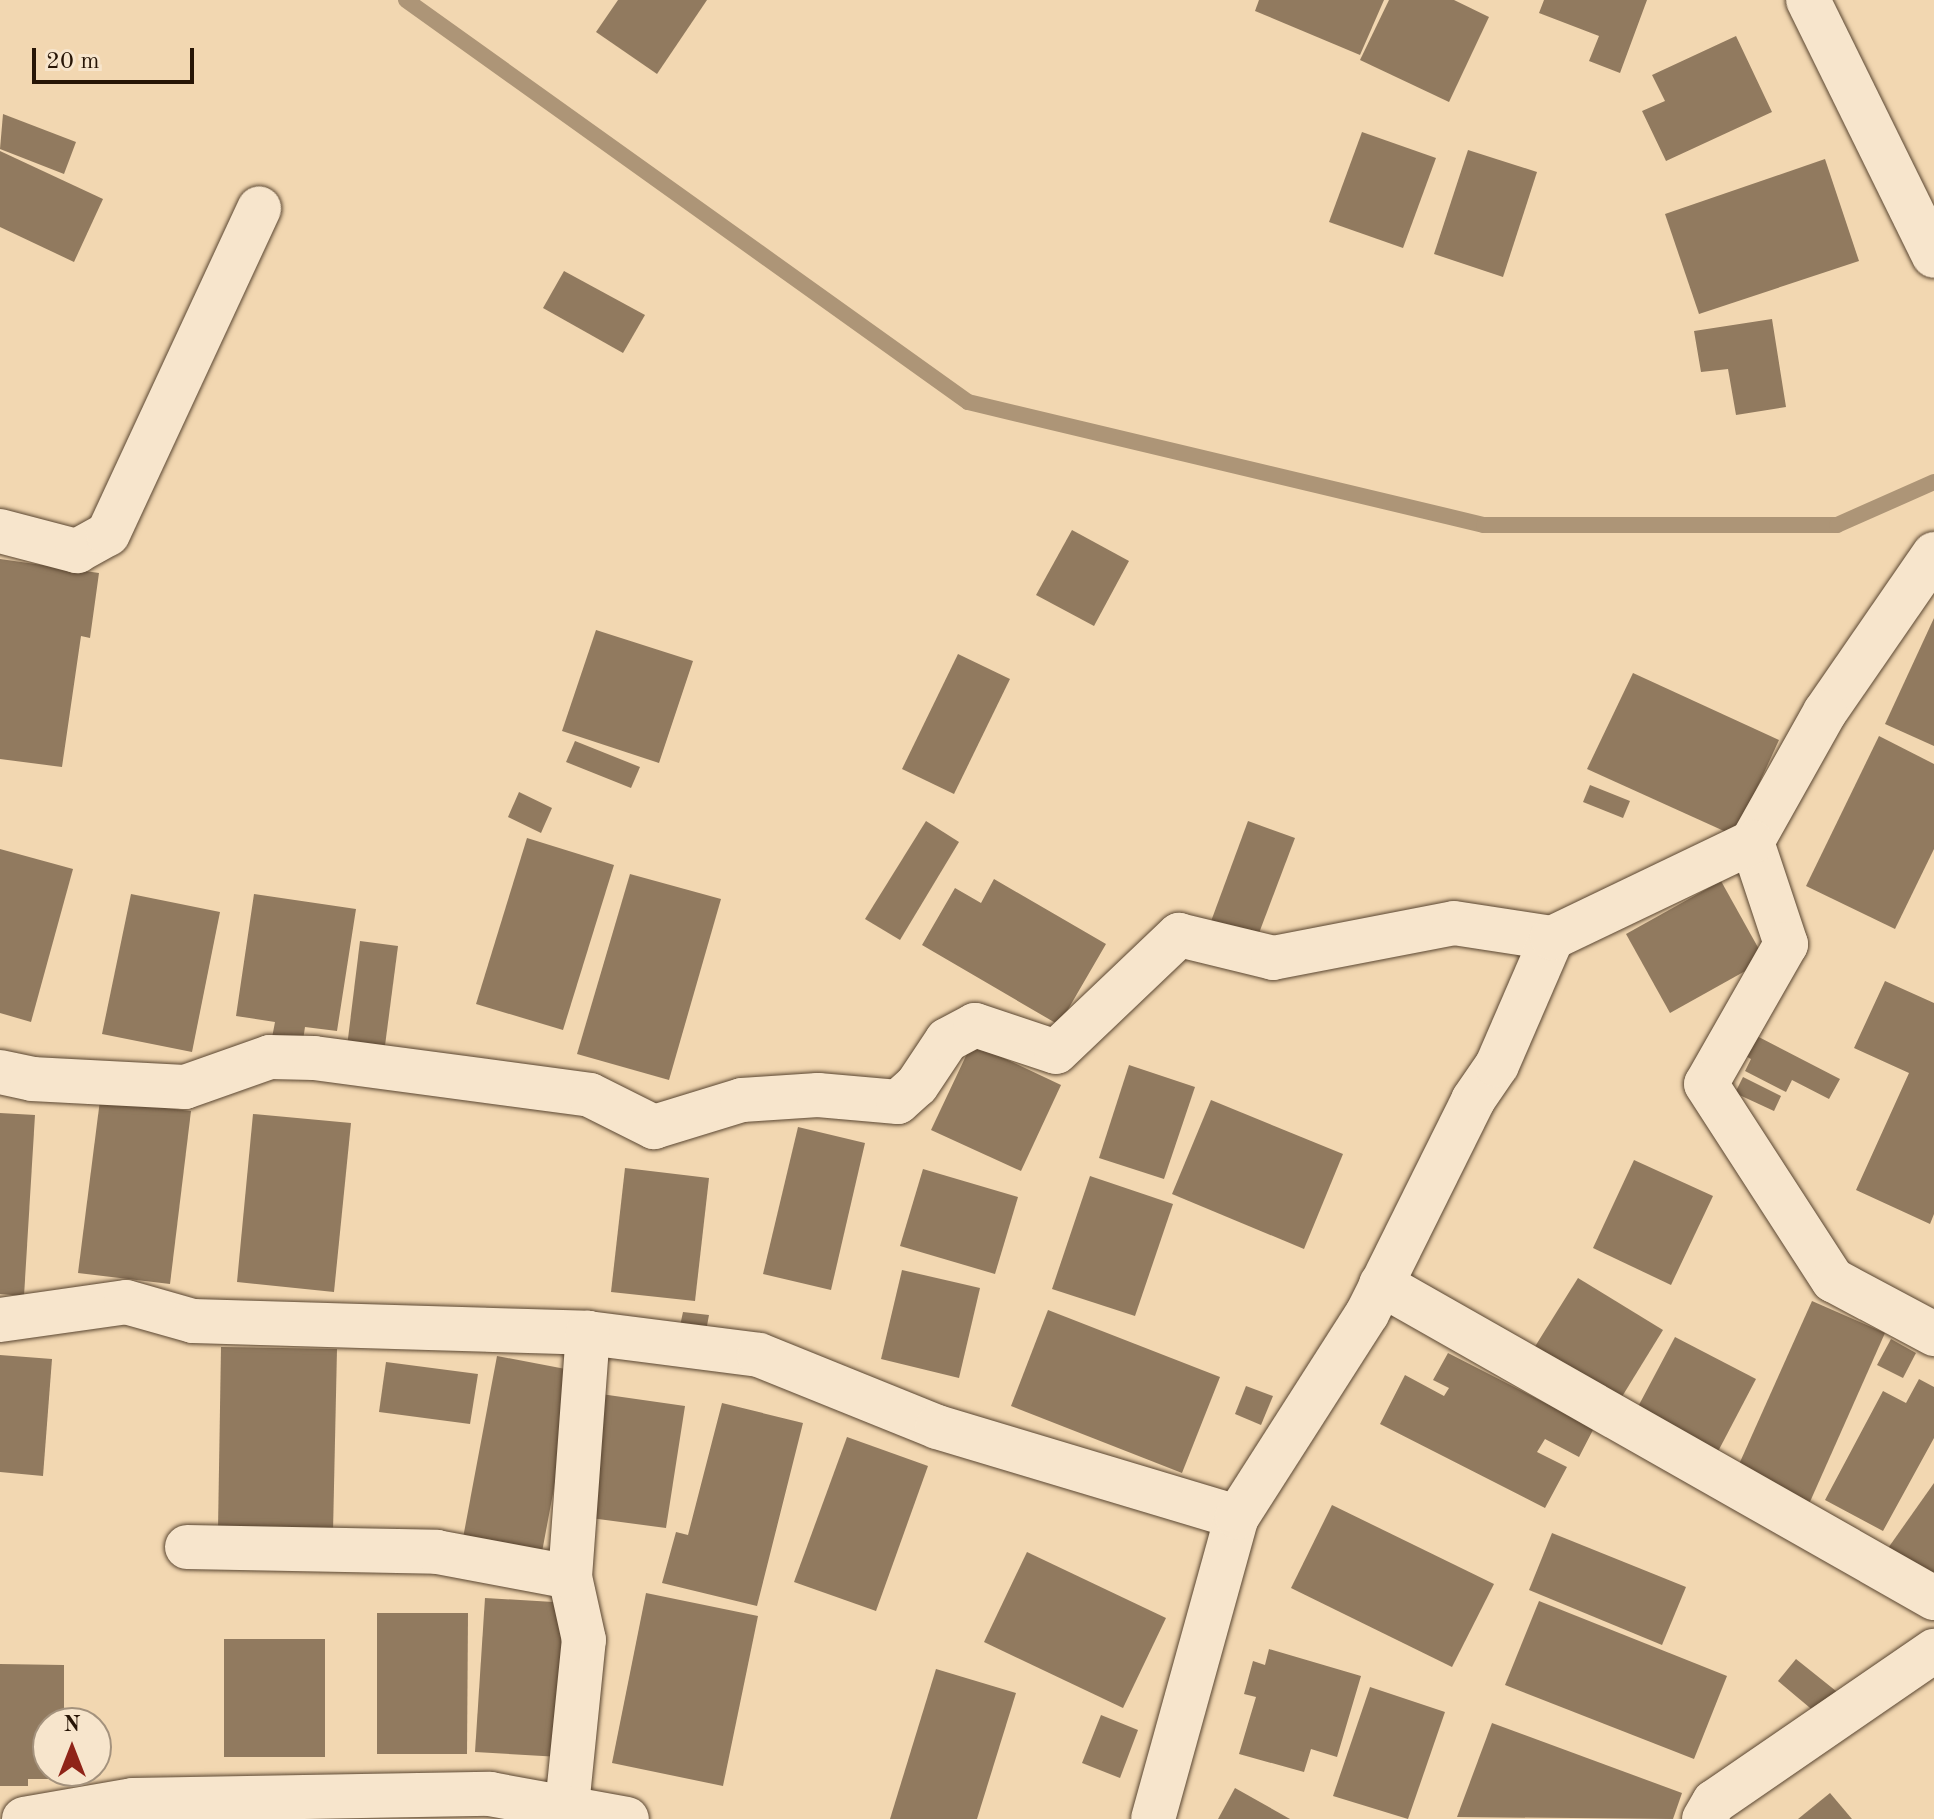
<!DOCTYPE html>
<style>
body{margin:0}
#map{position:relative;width:1934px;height:1819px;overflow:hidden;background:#f2d7b1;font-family:"Old Standard TT",serif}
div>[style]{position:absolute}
.stream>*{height:16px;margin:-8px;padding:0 8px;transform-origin:8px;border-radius:8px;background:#ad9577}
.building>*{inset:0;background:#917a5f}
.roads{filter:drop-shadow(0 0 2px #5a4631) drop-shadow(0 0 2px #5a4631)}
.street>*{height:44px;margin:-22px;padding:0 22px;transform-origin:22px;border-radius:22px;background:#f7e5cc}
span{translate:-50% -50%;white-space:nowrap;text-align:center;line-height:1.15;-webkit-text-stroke:6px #f7e5cc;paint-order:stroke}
.north{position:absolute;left:32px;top:1707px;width:80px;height:80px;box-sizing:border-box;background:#f7e5cc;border:2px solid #a4927d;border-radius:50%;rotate:0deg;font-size:22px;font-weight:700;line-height:32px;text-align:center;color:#271506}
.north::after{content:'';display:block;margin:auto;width:28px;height:36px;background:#8f2418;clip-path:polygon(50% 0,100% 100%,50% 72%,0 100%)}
.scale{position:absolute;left:32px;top:48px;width:162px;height:36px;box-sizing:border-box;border:4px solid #271506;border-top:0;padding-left:10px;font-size:24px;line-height:28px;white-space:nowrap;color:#271506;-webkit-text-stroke:6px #f7e5cc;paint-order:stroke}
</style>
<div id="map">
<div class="stream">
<div style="left:406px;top:0;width:691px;rotate:35.58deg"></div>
<div style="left:968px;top:402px;width:530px;rotate:13.41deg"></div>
<div style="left:1484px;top:525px;width:353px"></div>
<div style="left:1837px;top:525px;width:106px;rotate:-23.9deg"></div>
</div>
<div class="building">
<div style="clip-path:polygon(618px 0,707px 0,657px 74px,596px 32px)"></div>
<div style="clip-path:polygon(1259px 0,1384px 0,1360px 55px,1255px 11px)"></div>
<div style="clip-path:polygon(1389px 0,1454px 0,1489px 17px,1449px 102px,1360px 60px)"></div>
<div style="clip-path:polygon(1544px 0,1647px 0,1620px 73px,1589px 61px,1599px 36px,1539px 13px)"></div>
<div style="clip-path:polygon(1736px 36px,1772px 112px,1666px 161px,1642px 111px,1665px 101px,1652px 75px)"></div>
<div style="clip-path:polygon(3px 114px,76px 142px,64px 174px,0 149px)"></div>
<div style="clip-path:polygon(1362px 132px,1436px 158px,1403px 248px,1329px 222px)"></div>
<div style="clip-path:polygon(1468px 150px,1537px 172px,1503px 277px,1434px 254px)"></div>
<div style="clip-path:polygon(0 151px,103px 199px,74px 262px,0 227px)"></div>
<div style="clip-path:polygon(1825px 159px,1859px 261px,1699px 314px,1665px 214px)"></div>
<div style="clip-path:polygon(564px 271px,645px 315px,623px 353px,543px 308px)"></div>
<div style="clip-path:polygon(1772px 319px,1786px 407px,1736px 415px,1728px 369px,1701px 372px,1694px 331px)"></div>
<div style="clip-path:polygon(1072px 530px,1129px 561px,1094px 626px,1036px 595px)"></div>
<div style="clip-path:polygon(0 559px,99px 573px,90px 638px,81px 636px,62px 767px,0 759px)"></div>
<div style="clip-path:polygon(1934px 618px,1934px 746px,1885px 724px)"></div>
<div style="clip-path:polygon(596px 630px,693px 661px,659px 763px,562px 731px)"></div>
<div style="clip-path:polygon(958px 654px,1010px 679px,954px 794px,902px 769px)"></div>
<div style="clip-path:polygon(1633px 673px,1779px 740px,1735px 836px,1587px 769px)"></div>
<div style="clip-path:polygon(1879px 736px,1934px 764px,1934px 849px,1895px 929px,1806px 886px)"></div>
<div style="clip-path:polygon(575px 741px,640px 767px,631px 788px,566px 762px)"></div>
<div style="clip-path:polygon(1590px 785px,1630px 801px,1623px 818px,1583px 802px)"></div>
<div style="clip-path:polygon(519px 792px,552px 808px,541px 833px,508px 817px)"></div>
<div style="clip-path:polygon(926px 821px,959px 842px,900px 940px,865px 919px)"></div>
<div style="clip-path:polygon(1248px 821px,1295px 838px,1256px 941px,1210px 924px)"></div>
<div style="clip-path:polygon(527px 838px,614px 865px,563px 1030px,476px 1004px)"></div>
<div style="clip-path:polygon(0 849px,73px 869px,31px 1022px,0 1013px)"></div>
<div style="clip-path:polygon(630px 874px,721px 899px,669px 1080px,577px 1054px)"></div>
<div style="clip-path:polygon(994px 879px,1106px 944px,1059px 1025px,922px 945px,955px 888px,981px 903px)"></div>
<div style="clip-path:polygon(1721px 881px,1765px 960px,1670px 1013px,1626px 934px)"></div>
<div style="clip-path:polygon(131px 894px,220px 912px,192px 1052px,102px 1034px)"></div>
<div style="clip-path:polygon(254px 894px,356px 909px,337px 1031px,305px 1027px,302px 1047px,271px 1043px,275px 1022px,236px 1016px)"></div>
<div style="clip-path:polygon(360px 941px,398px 946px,383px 1061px,346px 1055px)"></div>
<div style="clip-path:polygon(1885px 981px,1934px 1003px,1934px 1214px,1930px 1224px,1856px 1190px,1909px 1073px,1854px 1048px)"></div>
<div style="clip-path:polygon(1753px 1034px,1840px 1079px,1829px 1099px,1792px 1080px,1786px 1092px,1745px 1071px,1751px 1059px,1742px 1054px)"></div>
<div style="clip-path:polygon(972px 1043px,1061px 1085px,1021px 1171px,931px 1130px)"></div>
<div style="clip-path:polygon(1129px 1065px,1195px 1087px,1164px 1179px,1099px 1158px)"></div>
<div style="clip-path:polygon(1743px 1077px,1781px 1096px,1774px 1111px,1735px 1093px)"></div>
<div style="clip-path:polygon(100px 1100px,191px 1111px,170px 1284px,78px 1273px)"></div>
<div style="clip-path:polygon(1211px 1100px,1343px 1154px,1304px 1249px,1172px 1194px)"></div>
<div style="clip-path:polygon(0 1113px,35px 1115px,24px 1296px,0 1294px)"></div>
<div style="clip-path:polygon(253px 1114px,351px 1123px,334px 1292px,237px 1282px)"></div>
<div style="clip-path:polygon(798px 1127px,865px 1143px,831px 1290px,763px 1274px)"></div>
<div style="clip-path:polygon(1634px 1160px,1713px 1196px,1671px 1285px,1593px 1248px)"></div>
<div style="clip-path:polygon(625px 1168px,709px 1178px,695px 1301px,611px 1292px)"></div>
<div style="clip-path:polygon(923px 1169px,1018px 1197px,995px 1274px,900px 1246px)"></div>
<div style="clip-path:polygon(1090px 1176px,1173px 1204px,1135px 1316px,1052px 1289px)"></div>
<div style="clip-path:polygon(902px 1270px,980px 1288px,959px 1378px,881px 1359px)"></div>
<div style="clip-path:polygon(1578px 1278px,1663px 1330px,1615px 1408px,1529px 1356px)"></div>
<div style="clip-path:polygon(1812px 1301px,1885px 1333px,1809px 1504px,1736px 1471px)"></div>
<div style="clip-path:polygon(1048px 1310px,1220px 1377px,1182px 1473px,1011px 1406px)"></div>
<div style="clip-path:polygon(683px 1312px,709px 1315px,706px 1331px,680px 1326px)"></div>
<div style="clip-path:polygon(1675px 1337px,1756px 1379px,1713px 1461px,1632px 1418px)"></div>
<div style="clip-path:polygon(1891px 1339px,1916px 1353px,1903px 1378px,1877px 1365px)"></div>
<div style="clip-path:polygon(221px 1347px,337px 1349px,333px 1532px,218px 1529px)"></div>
<div style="clip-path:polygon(1448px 1353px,1594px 1428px,1579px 1457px,1545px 1439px,1537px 1452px,1567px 1467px,1545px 1508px,1380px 1424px,1405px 1375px,1444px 1396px,1449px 1388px,1433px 1380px)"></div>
<div style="clip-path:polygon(0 1355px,52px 1359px,43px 1476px,0 1472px)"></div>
<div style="clip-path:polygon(497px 1356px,576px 1371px,542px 1552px,463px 1538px)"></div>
<div style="clip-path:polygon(386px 1362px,478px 1374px,470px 1424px,379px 1412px)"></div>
<div style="clip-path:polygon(1919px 1379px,1934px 1387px,1934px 1438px,1883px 1531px,1825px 1500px,1883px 1391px,1906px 1403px)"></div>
<div style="clip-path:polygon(1246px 1386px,1273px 1396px,1261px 1425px,1235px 1414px)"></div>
<div style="clip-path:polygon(601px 1394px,685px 1406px,666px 1528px,583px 1517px)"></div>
<div style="clip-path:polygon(722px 1403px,803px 1423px,757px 1606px,662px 1583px,676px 1532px,688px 1535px)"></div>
<div style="clip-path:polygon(847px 1437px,928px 1466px,876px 1611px,794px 1582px)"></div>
<div style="clip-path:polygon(1934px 1483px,1934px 1585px,1886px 1551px)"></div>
<div style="clip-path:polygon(1332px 1505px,1494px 1584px,1452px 1667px,1291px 1588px)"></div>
<div style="clip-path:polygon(1552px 1533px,1686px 1587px,1662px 1645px,1529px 1590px)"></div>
<div style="clip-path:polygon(1027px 1552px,1166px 1618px,1123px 1708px,984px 1642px)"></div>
<div style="clip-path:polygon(646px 1593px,758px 1616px,723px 1786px,612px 1763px)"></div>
<div style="clip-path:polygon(485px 1598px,570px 1603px,560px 1757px,475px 1752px)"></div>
<div style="clip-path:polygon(1539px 1601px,1727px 1676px,1694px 1759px,1505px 1685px)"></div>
<div style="clip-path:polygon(377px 1613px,468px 1613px,467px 1754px,377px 1754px)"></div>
<div style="clip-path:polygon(224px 1639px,325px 1639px,325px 1757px,224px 1757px)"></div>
<div style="clip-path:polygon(1269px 1649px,1361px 1676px,1337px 1757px,1311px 1749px,1304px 1772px,1239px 1754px,1256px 1697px,1244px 1694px,1253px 1661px,1265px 1665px)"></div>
<div style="clip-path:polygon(1796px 1659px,1841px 1695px,1822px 1718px,1778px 1681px)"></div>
<div style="clip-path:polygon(0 1664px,64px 1665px,64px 1723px,48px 1723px,48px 1771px,63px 1771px,63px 1779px,28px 1779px,28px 1786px,0 1786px)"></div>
<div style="clip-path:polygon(936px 1669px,1016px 1693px,977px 1819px,890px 1819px)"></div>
<div style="clip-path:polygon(1370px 1687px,1445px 1712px,1408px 1819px,1333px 1796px)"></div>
<div style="clip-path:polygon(1101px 1715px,1138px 1730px,1120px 1778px,1082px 1763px)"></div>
<div style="clip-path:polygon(1492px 1723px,1682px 1793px,1673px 1819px,1457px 1817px)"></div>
<div style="clip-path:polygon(1235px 1788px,1290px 1819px,1218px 1819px)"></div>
<div style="clip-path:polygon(1830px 1793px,1852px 1819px,1798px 1819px)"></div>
</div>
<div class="roads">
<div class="street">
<div style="left:1808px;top:0;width:285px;rotate:63.8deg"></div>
<div style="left:0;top:531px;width:80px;rotate:14.6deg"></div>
<div style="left:77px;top:551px;width:35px;rotate:-29deg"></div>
<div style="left:108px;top:534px;width:359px;rotate:-65.1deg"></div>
<div style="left:1934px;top:554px;width:192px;rotate:124.6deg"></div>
<div style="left:1825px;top:712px;width:149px;rotate:119.3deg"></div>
<div style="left:1752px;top:842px;width:108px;rotate:71.6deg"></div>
<div style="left:1786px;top:944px;width:161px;rotate:119.7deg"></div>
<div style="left:1706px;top:1084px;width:234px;rotate:57.1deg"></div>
<div style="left:1833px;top:1280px;width:115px;rotate:28.1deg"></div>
<div style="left:0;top:1072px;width:33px;rotate:12deg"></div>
<div style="left:32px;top:1079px;width:153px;rotate:3deg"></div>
<div style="left:185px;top:1087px;width:90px;rotate:-19.4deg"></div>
<div style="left:270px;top:1057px;width:44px;rotate:1.3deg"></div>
<div style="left:314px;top:1058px;width:278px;rotate:7.6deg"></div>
<div style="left:590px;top:1095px;width:72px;rotate:26.6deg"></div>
<div style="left:654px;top:1127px;width:92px;rotate:-17.1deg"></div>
<div style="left:742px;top:1100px;width:76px;rotate:-3.8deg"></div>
<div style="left:818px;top:1095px;width:80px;rotate:5deg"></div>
<div style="left:898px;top:1102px;width:25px;rotate:-42deg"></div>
<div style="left:917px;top:1085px;width:54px;rotate:-56.3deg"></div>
<div style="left:947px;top:1040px;width:32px;rotate:-28deg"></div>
<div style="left:975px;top:1025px;width:85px;rotate:18.4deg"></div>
<div style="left:1056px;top:1052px;width:170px;rotate:-43.6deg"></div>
<div style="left:1179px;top:935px;width:97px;rotate:13.7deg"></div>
<div style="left:1273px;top:958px;width:184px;rotate:-10.9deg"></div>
<div style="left:1454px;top:923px;width:99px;rotate:8.7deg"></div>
<div style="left:1381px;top:1284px;width:636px;rotate:29.59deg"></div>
<div style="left:0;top:1320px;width:127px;rotate:-8.1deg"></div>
<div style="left:126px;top:1302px;width:70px;rotate:15.8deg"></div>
<div style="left:193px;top:1321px;width:395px;rotate:1.7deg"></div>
<div style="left:588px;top:1333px;width:172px;rotate:7.3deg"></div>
<div style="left:759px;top:1355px;width:192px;rotate:22deg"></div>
<div style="left:937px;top:1427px;width:313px;rotate:16.7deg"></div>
<div style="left:187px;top:1547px;width:250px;rotate:1.1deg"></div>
<div style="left:437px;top:1552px;width:135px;rotate:10.6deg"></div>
<div style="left:567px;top:1806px;width:167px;rotate:-84.2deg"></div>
<div style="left:584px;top:1640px;width:65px;rotate:-102.5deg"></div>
<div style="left:570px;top:1577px;width:245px;rotate:-85.8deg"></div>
<div style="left:24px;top:1819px;width:111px;rotate:-9.9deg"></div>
<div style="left:133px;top:1800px;width:357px;rotate:-1deg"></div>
<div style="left:490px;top:1794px;width:139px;rotate:10.3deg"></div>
<div style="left:1153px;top:1819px;width:313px;rotate:-74.5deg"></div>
<div style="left:1237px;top:1517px;width:241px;rotate:-57.4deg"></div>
<div style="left:1367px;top:1314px;width:239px;rotate:-63.6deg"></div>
<div style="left:1473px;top:1100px;width:42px;rotate:-55.6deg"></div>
<div style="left:1497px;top:1065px;width:138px;rotate:-66.6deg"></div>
<div style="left:1552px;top:938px;width:222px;rotate:-25.6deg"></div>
<div style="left:1704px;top:1819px;width:20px;rotate:-60deg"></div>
<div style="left:1714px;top:1802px;width:267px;rotate:-34.5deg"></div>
</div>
</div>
<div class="north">N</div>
<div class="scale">20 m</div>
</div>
